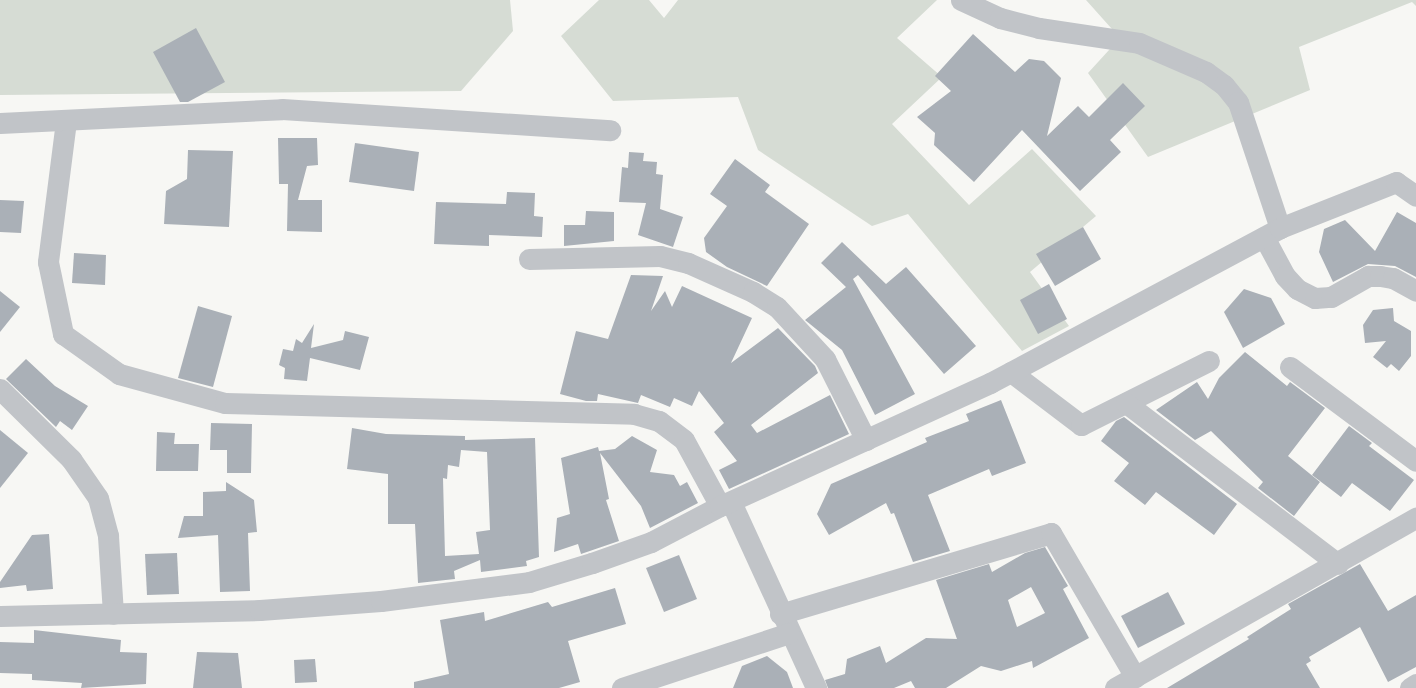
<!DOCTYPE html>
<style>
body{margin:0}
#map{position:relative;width:1416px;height:688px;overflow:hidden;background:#f7f7f4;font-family:Poppins,sans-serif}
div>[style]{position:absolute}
.green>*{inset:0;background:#d6dcd4}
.building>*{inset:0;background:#aab0b7}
.minor>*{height:21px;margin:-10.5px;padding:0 10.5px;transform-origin:10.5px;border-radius:10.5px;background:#c1c4c8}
span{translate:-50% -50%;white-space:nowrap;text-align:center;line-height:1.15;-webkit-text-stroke:4px #fff;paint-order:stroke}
</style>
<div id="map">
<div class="green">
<div style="clip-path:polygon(0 0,510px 0,513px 31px,461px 91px,0 95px)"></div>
<div style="clip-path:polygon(599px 0,649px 0,664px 18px,678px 0,937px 0,897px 38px,942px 77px,892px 124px,969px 205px,1032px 149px,1096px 216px,1030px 272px,1069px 326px,1022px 351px,908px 214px,872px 226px,758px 150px,738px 97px,613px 101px,561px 36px)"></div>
<div style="clip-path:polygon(1086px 0,1416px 0,1416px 6px,1412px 2px,1299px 47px,1310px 90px,1148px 157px,1088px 73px,1120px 38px)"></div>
</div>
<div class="building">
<div style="clip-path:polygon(196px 28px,225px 82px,188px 102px,180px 102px,153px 52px)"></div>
<div style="clip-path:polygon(973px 34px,1015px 72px,1029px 59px,1044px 61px,1061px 78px,1047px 136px,1078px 106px,1089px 117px,1123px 83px,1145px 106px,1110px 140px,1121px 152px,1080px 191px,1022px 130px,974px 182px,934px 145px,935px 133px,917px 117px,951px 91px,935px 76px)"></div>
<div style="clip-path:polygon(278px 138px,317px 138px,318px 165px,307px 166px,298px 200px,322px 200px,322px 232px,287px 231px,288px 184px,279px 184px)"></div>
<div style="clip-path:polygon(355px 143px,419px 152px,414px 191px,349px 182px)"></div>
<div style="clip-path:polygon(188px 150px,233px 151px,229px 227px,164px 224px,166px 191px,187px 179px)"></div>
<div style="clip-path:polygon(629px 152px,644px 153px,643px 161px,657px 162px,656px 174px,663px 175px,660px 209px,683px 217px,673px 247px,638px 235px,646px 203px,619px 202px,622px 167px,628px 168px)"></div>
<div style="clip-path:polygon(735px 159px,770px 185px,765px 192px,809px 224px,767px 286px,727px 267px,706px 252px,704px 238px,727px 206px,710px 194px)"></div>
<div style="clip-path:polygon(507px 192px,535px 193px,534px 216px,543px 217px,542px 237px,489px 235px,489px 246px,434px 244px,436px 202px,506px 204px)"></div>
<div style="clip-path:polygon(0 200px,24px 201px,21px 233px,0 232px)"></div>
<div style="clip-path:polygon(586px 211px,614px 212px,614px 241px,564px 246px,564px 225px,585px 225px)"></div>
<div style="clip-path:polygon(1397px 212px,1416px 223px,1416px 277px,1395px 266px,1368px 264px,1333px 282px,1319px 252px,1324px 229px,1345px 220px,1375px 251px)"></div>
<div style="clip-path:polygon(1083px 227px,1101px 259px,1055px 286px,1036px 254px)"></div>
<div style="clip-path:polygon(842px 242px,886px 284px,906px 267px,976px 346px,944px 374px,858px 275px,853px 279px,915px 394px,875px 415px,842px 350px,805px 320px,846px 287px,821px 263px)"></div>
<div style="clip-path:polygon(74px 253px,106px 255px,105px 285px,72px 283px)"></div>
<div style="clip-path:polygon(631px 275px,663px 276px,651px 311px,665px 291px,672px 307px,682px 286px,752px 318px,731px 363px,778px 328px,815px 366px,818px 373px,751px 425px,757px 433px,830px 395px,849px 434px,729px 489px,719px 470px,737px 461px,714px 432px,724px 423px,699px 391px,692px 406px,674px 398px,670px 407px,641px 395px,638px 403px,598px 394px,597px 401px,586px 401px,560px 394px,576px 331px,608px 339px)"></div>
<div style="clip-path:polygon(1049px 284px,1067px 319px,1038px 334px,1020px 300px)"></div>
<div style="clip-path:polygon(1244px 289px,1271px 298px,1285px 324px,1243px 348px,1224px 312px)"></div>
<div style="clip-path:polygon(0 291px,20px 307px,0 332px)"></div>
<div style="clip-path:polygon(198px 306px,232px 316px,213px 387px,178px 378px)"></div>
<div style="clip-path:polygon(1393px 308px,1394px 321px,1411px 331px,1411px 356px,1399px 371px,1391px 364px,1387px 368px,1373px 357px,1386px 341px,1365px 343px,1363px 325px,1373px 310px)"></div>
<div style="clip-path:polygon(314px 324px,311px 348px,343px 340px,345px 331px,369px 337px,360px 370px,310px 358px,307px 381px,284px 379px,285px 368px,279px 365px,283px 349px,293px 351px,296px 339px,302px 343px)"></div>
<div style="clip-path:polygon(1245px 352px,1287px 386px,1290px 382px,1325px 408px,1288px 456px,1320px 482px,1294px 516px,1258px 488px,1263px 482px,1211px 431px,1195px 440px,1156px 410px,1197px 382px,1208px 399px,1219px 378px)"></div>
<div style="clip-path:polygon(26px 359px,55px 386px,88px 406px,72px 430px,60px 421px,56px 427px,6px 379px)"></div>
<div style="clip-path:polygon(1001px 400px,1026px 463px,992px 476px,989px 469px,928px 495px,950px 551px,913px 562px,894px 513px,891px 514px,886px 503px,829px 535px,817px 514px,831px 484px,927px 442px,925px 438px,969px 421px,966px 414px)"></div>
<div style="clip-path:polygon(1124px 417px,1237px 504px,1214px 535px,1156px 492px,1145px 505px,1114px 481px,1129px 463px,1101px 441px,1116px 421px)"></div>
<div style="clip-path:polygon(211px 423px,252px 424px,251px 473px,227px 473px,227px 450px,210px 450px)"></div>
<div style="clip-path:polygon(1349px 426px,1372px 443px,1369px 446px,1414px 480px,1390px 511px,1352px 483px,1341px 497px,1312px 475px)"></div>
<div style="clip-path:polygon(evenodd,352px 428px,386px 434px,465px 436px,465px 440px,535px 438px,539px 557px,526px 561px,527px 566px,481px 572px,480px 560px,454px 571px,455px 579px,418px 583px,415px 524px,388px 524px,388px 474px,347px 469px,352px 428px,461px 450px,487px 452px,490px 530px,476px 532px,479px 554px,445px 556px,443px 478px,447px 479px,448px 465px,459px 467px,461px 450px)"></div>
<div style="clip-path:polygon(0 430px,28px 453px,0 488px)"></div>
<div style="clip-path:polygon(157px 432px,175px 433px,174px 444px,199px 444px,198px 471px,156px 471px)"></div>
<div style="clip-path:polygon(632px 436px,657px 450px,650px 472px,674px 475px,680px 486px,687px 482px,698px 503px,650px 528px,641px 506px,600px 453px,609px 499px,606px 500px,619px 541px,581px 554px,578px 544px,554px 552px,557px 518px,570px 514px,561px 458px,598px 447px,599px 451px,615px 449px)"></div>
<div style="clip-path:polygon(226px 482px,254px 500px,257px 532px,248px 533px,250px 591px,220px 592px,218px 535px,178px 538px,184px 516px,203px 516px,203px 492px,226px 491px)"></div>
<div style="clip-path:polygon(49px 534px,53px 589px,27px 591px,26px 585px,0 588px,0 582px,32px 535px)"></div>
<div style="clip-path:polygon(evenodd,1045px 547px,1068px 586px,1063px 589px,1089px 638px,1033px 668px,1032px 661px,1001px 671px,981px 666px,946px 688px,915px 688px,911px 681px,894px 688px,828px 688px,825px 680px,845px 674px,847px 659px,880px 646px,886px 663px,926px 638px,957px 639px,936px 580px,989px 564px,992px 572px,1025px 553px,1045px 547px,1031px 587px,1045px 613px,1017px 627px,1008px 600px,1031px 587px)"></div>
<div style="clip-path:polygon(177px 553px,179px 594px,147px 595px,145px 554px)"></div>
<div style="clip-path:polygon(679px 555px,697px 599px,664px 612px,646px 568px)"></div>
<div style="clip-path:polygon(1360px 564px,1388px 611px,1416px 595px,1416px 667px,1388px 682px,1360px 627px,1309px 657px,1311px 661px,1306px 664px,1320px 688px,1167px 688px,1249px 639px,1247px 637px,1291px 609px,1288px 604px)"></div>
<div style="clip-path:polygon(615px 588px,626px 624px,568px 641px,580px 682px,559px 688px,414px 688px,414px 682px,449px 674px,440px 620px,484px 612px,485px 621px,548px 602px,552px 607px)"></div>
<div style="clip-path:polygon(1168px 592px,1185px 624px,1138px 648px,1121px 616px)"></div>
<div style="clip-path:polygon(34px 630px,121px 640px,120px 652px,147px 653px,146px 684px,81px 688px,82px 683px,32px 680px,32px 674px,0 673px,0 642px,34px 643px)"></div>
<div style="clip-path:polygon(197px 652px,238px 653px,242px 688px,193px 688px)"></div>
<div style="clip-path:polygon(767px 656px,787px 672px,793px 688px,733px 688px,742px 666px)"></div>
<div style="clip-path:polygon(315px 659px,317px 682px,295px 683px,294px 660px)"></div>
</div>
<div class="minor">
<div style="left:961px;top:0;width:43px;rotate:24.8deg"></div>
<div style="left:1000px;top:18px;width:40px;rotate:14.4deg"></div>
<div style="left:1039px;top:28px;width:101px;rotate:8.5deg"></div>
<div style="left:1139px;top:43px;width:73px;rotate:23.4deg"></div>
<div style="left:1206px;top:72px;width:22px;rotate:36deg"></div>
<div style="left:1224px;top:85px;width:22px;rotate:51deg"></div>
<div style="left:1238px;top:102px;width:133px;rotate:71.6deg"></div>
<div style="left:66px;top:121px;width:142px;rotate:97.3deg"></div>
<div style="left:48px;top:262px;width:74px;rotate:78.2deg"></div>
<div style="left:63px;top:334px;width:69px;rotate:35.5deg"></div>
<div style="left:119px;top:374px;width:110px;rotate:15.3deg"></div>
<div style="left:225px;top:403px;width:409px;rotate:1.5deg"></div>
<div style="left:634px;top:414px;width:26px;rotate:16deg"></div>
<div style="left:659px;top:421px;width:31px;rotate:37deg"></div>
<div style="left:684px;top:440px;width:75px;rotate:61.4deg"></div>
<div style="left:0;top:123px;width:282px;rotate:-2.8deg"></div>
<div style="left:282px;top:109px;width:329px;rotate:3.7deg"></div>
<div style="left:1264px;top:237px;width:44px;rotate:61.7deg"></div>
<div style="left:1285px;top:276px;width:18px;rotate:47deg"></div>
<div style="left:1297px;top:289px;width:20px;rotate:27deg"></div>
<div style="left:1315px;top:298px;width:16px;rotate:-4deg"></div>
<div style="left:1331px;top:297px;width:43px;rotate:-29.6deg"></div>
<div style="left:1368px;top:276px;width:12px"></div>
<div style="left:1380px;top:276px;width:13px;rotate:9deg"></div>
<div style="left:1393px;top:278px;width:26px;rotate:29deg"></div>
<div style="left:529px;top:259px;width:131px;rotate:-1.3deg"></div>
<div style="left:660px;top:256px;width:29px;rotate:14deg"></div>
<div style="left:688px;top:263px;width:71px;rotate:24deg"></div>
<div style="left:753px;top:292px;width:28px;rotate:32deg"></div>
<div style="left:777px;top:307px;width:71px;rotate:47.3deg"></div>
<div style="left:825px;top:359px;width:91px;rotate:63.2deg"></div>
<div style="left:1290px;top:367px;width:157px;rotate:36.7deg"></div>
<div style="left:1011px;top:372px;width:88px;rotate:37.1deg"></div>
<div style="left:1081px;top:425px;width:143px;rotate:-26.6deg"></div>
<div style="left:0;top:389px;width:100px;rotate:44.6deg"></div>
<div style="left:71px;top:459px;width:47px;rotate:55.3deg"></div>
<div style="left:98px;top:498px;width:39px;rotate:75deg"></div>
<div style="left:108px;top:536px;width:78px;rotate:86.3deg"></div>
<div style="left:1126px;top:403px;width:266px;rotate:37.2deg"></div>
<div style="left:731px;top:502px;width:205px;rotate:65.4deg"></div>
<div style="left:780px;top:614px;width:283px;rotate:-16.6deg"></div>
<div style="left:1051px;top:533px;width:167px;rotate:59.7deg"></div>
<div style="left:0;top:616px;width:260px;rotate:-1.3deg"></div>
<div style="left:260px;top:610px;width:121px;rotate:-4.3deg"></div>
<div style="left:381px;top:601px;width:149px;rotate:-7.3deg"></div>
<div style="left:529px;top:582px;width:66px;rotate:-16.8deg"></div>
<div style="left:592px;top:563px;width:63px;rotate:-19.6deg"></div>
<div style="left:651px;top:542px;width:78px;rotate:-27.6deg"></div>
<div style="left:720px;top:506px;width:297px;rotate:-24.5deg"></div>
<div style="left:990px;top:383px;width:329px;rotate:-28.1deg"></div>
<div style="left:1280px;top:228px;width:125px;rotate:-21.6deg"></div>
<div style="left:1396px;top:182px;width:24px;rotate:35deg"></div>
<div style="left:622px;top:688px;width:176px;rotate:-18.2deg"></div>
<div style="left:1115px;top:688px;width:346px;rotate:-29.5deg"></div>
<div style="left:1410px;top:688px;width:7px;rotate:-34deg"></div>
</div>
</div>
